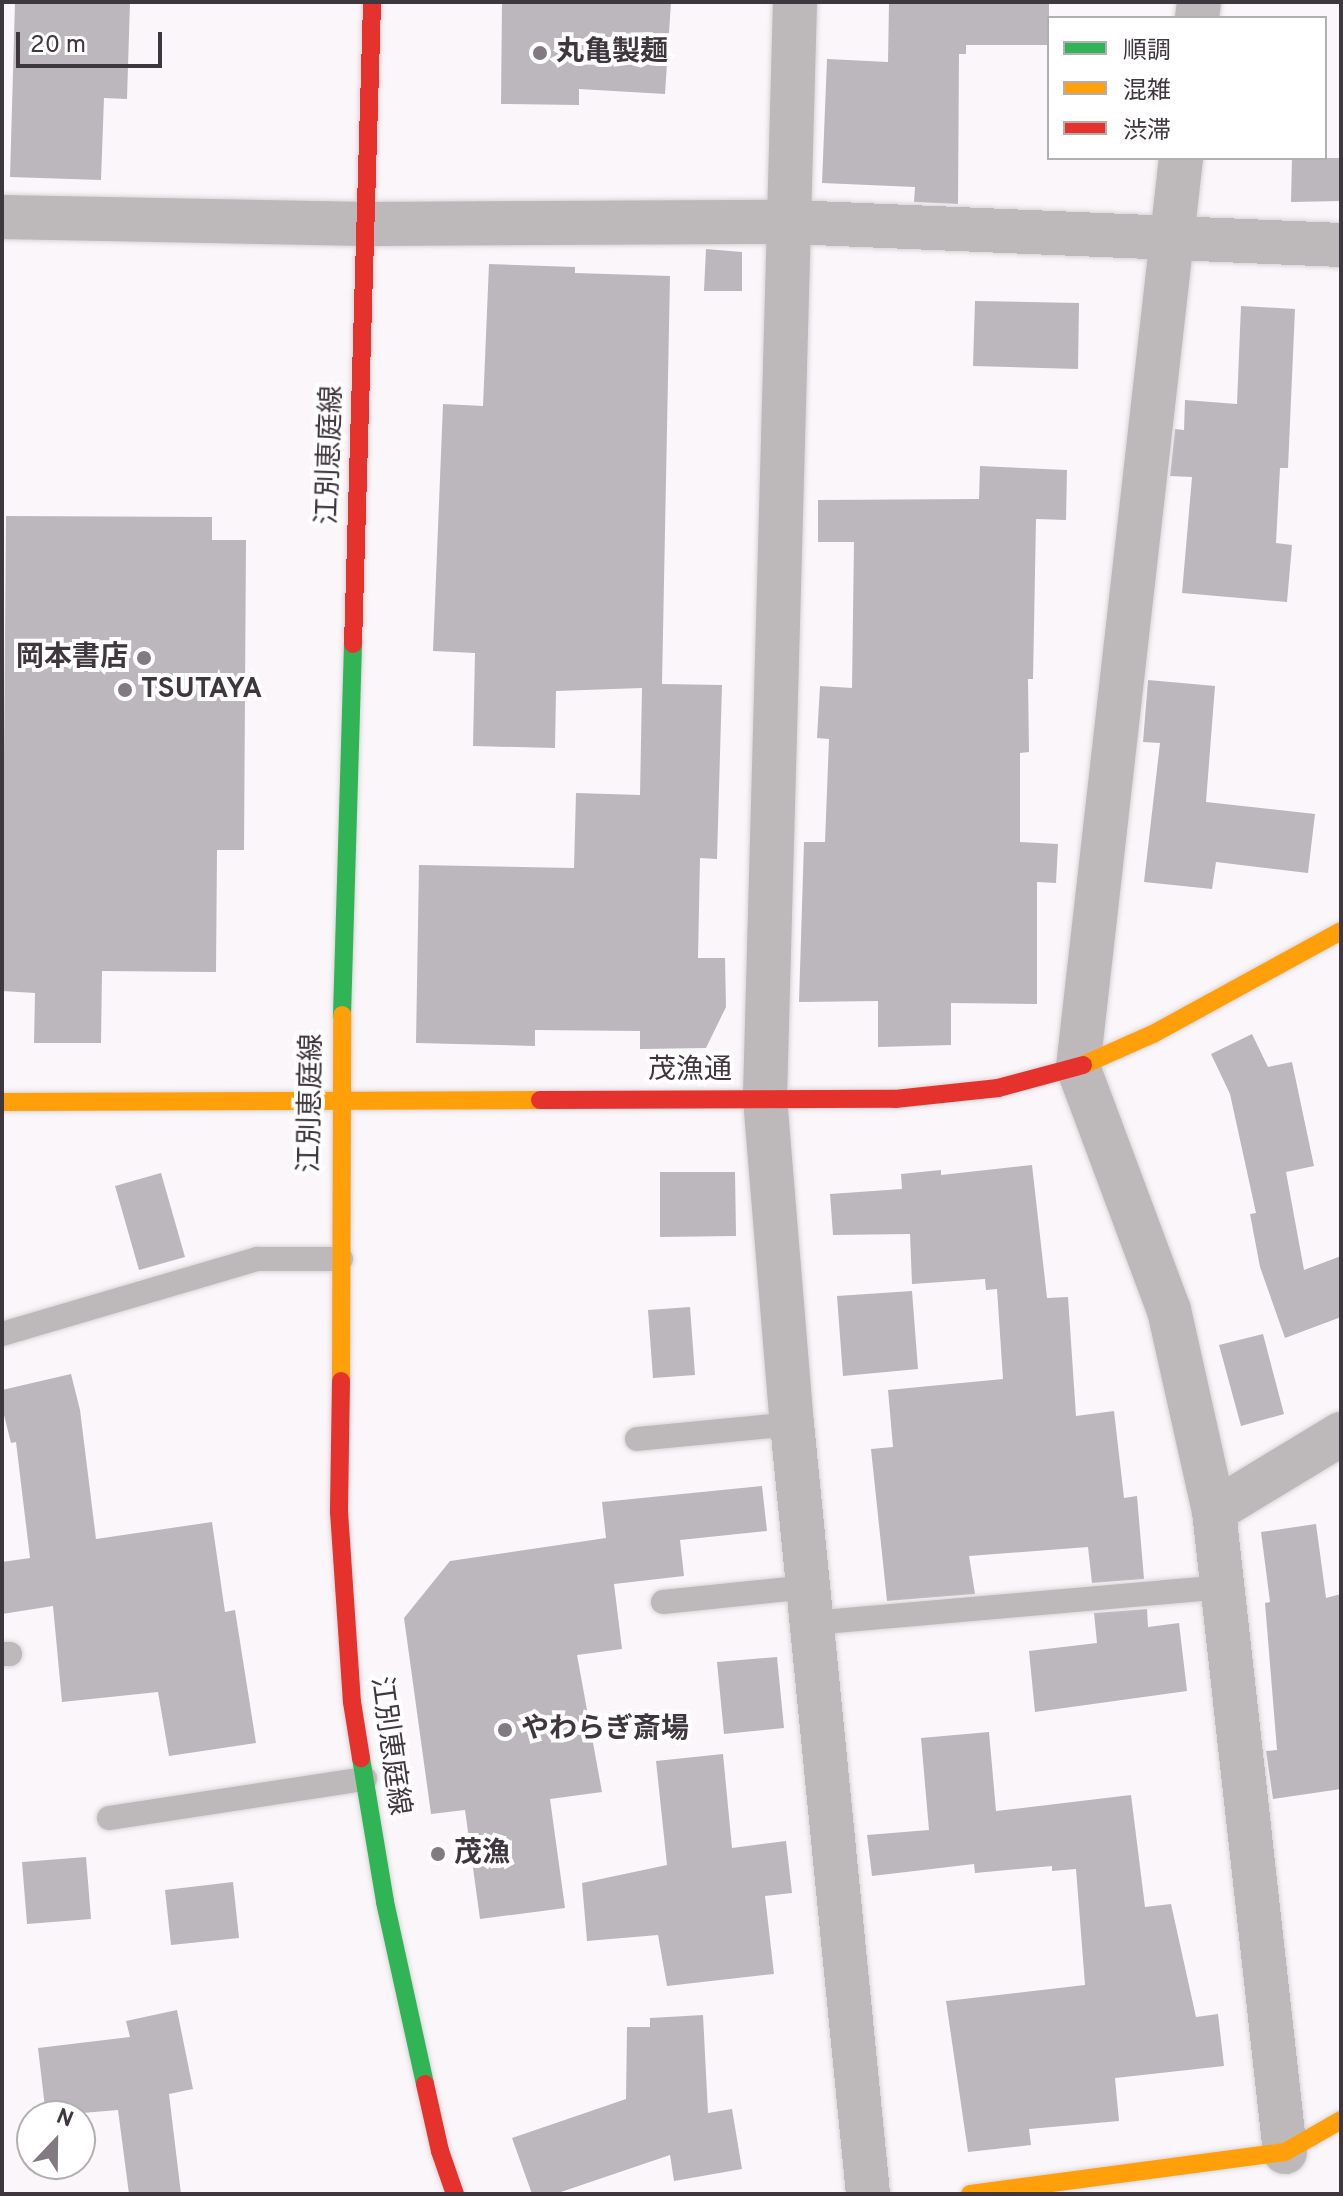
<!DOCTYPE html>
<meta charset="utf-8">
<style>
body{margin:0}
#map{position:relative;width:1343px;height:2196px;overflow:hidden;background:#fbf6fa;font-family:Overpass,"Noto Sans JP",sans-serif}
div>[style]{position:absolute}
.building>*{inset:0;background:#bbb7bc}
.roads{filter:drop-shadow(0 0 2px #d8d4d7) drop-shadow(0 0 2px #d8d4d7)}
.lane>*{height:24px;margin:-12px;padding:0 12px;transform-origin:12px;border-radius:12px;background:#bdb8b9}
.street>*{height:44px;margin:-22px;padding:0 22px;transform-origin:22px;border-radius:22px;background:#bdb8b9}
.fast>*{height:18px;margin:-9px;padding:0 9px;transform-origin:9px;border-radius:9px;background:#30b455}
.slow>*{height:18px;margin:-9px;padding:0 9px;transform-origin:9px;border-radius:9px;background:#ff9f0a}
.jam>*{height:18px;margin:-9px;padding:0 9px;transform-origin:9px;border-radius:9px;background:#e5322d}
.dots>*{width:22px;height:22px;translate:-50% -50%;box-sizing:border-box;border:4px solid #fff;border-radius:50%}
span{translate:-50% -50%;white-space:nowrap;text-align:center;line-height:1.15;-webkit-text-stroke:8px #fff;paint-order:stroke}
.poi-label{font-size:28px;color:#3f373e;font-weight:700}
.left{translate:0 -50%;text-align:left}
.right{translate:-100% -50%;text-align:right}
.street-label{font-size:28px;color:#3f373e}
.frame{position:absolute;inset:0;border:4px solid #3f373e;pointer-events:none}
.legend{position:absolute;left:1047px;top:16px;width:280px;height:144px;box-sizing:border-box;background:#fff;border:2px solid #b2afb2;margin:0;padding:10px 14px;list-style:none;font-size:24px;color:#3f373e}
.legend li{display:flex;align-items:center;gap:16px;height:40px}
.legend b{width:40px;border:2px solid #b2afb2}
.north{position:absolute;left:16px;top:2100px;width:80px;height:80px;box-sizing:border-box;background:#fff;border:2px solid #b2afb2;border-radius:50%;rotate:22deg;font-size:22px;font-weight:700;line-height:32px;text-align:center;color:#3f373e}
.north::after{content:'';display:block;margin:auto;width:28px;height:36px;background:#817a80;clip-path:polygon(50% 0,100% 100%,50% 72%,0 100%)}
.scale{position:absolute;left:16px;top:32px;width:146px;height:36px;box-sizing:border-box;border:4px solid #3f373e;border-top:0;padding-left:10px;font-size:24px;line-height:28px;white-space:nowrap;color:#3f373e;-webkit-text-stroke:6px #fff;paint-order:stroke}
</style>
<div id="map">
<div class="building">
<div style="clip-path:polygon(15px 2px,130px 2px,127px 99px,104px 98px,101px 180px,10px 177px)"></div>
<div style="clip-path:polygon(502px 2px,671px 2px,665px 94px,579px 89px,579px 105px,501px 104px)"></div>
<div style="clip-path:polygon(889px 2px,1049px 2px,1049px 45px,966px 45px,966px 54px,959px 54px,958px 204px,914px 202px,915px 187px,822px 183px,827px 59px,888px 62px)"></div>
<div style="clip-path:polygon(1292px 158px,1341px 158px,1341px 201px,1291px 202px)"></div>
<div style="clip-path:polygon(706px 249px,742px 252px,742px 291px,704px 291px)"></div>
<div style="clip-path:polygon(489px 264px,575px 267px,575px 273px,670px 276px,662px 684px,722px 685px,717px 859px,700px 858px,698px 958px,725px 958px,726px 1007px,706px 1048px,640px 1049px,640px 1031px,535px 1030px,535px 1046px,416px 1043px,419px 865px,574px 868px,576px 793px,640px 795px,642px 688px,556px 691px,555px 748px,473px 746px,475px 653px,433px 651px,443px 404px,483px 406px)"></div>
<div style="clip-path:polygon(975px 301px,1079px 303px,1078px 369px,973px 366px)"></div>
<div style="clip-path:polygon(1241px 306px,1295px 309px,1288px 468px,1280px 468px,1276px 543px,1292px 545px,1287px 602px,1182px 593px,1192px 477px,1170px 476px,1175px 429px,1184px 430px,1185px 400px,1237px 404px)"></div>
<div style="clip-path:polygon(980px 466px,1067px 470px,1066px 520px,1036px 519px,1033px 679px,1028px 679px,1029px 752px,1020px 753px,1020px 842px,1058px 844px,1056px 883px,1037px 882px,1037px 1004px,951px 1003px,951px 1045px,878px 1047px,878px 1001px,799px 1002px,804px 842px,825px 842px,829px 739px,817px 738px,820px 686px,852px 688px,854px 542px,818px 542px,818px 500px,979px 499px)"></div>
<div style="clip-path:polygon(6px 516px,212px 517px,212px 540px,246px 540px,244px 850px,217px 850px,216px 972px,102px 971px,101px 1043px,34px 1043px,35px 993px,2px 991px)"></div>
<div style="clip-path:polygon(1148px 680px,1215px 686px,1206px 802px,1315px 814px,1308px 873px,1216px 862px,1212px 889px,1144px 882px,1160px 743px,1143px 742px)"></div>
<div style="clip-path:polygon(1252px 1034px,1268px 1067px,1292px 1062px,1314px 1166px,1286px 1172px,1304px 1270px,1341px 1256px,1341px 1317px,1285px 1338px,1260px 1267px,1250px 1214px,1256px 1213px,1230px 1094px,1211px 1054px)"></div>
<div style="clip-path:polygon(1032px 1165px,1047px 1298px,1068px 1297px,1076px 1416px,1114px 1411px,1124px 1498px,1137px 1496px,1144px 1579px,1092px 1583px,1088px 1547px,969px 1556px,975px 1594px,887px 1601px,871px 1449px,893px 1447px,888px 1390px,1003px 1379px,997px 1289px,986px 1290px,985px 1279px,912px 1284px,910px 1234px,833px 1235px,830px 1194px,902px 1189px,901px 1174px,941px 1170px,941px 1175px)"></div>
<div style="clip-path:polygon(660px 1172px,735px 1172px,736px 1236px,660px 1237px)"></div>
<div style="clip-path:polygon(161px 1173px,185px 1257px,139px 1270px,115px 1186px)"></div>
<div style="clip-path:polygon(912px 1291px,918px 1369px,843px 1376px,837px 1296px)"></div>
<div style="clip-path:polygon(690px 1307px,695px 1375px,653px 1378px,648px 1310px)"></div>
<div style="clip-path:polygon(1263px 1334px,1284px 1414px,1241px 1426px,1219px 1345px)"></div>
<div style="clip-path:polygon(71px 1374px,80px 1410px,96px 1539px,212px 1522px,225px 1612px,235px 1610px,256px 1743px,169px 1756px,158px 1692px,62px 1702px,53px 1606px,2px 1614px,2px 1562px,30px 1558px,16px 1442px,11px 1443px,2px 1407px,2px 1390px)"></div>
<div style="clip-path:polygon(762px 1486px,767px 1531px,680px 1540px,684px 1576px,614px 1584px,622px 1649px,577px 1655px,602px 1792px,550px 1799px,565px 1908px,480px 1919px,465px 1810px,431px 1814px,404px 1618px,450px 1561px,606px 1538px,602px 1502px)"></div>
<div style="clip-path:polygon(1316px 1524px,1326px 1598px,1341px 1594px,1341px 1789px,1273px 1799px,1266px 1751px,1277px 1750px,1265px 1603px,1270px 1602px,1261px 1532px)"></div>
<div style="clip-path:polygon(1147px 1609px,1148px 1627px,1179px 1623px,1187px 1691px,1035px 1712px,1029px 1651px,1097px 1643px,1094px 1613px)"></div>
<div style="clip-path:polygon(777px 1657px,784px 1728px,724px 1734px,717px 1662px)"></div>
<div style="clip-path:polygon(989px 1732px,996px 1811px,1131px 1795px,1145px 1907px,1171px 1904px,1196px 2017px,1218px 2014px,1224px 2066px,1115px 2078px,1119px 2121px,1029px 2129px,1031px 2145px,968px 2152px,946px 2001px,1085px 1985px,1076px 1869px,1052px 1871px,1052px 1866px,975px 1873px,974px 1864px,872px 1876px,867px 1835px,929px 1830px,921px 1738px)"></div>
<div style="clip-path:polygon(723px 1754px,732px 1848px,786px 1841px,792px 1893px,765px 1896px,774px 1974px,667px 1986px,658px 1935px,587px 1941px,582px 1883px,667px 1865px,656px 1761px)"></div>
<div style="clip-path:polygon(86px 1857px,91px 1919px,27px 1924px,22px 1862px)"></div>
<div style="clip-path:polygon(233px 1882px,239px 1938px,171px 1945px,165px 1890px)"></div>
<div style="clip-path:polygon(177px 2010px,193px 2089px,169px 2094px,181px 2194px,129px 2194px,118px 2110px,46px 2116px,38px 2048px,130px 2037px,126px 2021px)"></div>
<div style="clip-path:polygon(703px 2015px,708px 2113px,732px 2109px,742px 2169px,674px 2181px,670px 2155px,555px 2194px,532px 2194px,512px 2138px,626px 2099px,627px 2027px,650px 2027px,650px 2018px)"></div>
</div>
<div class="roads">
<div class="lane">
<div style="left:2px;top:1334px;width:266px;rotate:-16.4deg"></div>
<div style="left:257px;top:1259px;width:84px"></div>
<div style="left:637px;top:1439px;width:156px;rotate:-5.5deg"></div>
<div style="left:663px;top:1602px;width:147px;rotate:-5.9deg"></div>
<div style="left:812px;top:1623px;width:412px;rotate:-5deg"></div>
<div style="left:2px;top:1654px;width:8px"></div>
<div style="left:109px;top:1818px;width:259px;rotate:-8.7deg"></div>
</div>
<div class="street">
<div style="left:795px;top:2px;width:1096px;rotate:91.57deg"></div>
<div style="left:765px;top:1098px;width:327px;rotate:85.3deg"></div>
<div style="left:792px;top:1424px;width:774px;rotate:84.36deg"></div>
<div style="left:1197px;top:18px;width:16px;rotate:-83deg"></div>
<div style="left:1181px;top:158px;width:915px;rotate:96.46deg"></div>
<div style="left:1078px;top:1067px;width:259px;rotate:69.5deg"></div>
<div style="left:1169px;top:1310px;width:206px;rotate:77.4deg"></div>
<div style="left:1214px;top:1511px;width:645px;rotate:83.68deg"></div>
<div style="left:2px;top:217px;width:364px;rotate:1.1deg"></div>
<div style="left:366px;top:224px;width:424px;rotate:-0.3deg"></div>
<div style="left:790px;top:222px;width:551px;rotate:2.39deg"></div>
<div style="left:1214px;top:1511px;width:149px;rotate:-31.2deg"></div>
</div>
<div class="fast">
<div style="left:342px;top:1015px;width:371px;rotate:-88.3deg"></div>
<div style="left:361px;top:1758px;width:146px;rotate:80.5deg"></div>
<div style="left:385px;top:1902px;width:186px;rotate:77.6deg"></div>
</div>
<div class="slow">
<div style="left:1083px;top:1065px;width:77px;rotate:-23.9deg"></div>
<div style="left:1153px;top:1034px;width:214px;rotate:-28.7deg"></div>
<div style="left:2px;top:1102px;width:538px;rotate:-0.21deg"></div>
<div style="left:341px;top:1381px;width:366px;rotate:-89.8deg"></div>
<div style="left:970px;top:2194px;width:318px;rotate:-7.6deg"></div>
<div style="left:1285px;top:2152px;width:64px;rotate:-29.7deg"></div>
</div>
<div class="jam">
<div style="left:353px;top:644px;width:642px;rotate:-88.3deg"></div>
<div style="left:540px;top:1100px;width:355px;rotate:-0.2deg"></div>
<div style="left:895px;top:1099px;width:104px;rotate:-6.1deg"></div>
<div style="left:998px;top:1088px;width:88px;rotate:-15.1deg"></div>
<div style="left:341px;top:1381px;width:131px;rotate:90.9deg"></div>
<div style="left:339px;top:1512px;width:190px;rotate:86.1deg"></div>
<div style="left:352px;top:1702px;width:57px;rotate:80.9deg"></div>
<div style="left:425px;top:2084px;width:69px;rotate:77.4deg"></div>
<div style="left:440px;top:2151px;width:46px;rotate:70.8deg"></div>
</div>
</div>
<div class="dots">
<div style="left:540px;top:53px;background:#817a80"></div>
<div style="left:144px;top:658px;background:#817a80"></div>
<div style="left:125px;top:690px;background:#817a80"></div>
<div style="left:505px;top:1730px;background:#817a80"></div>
<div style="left:438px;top:1854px;background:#817a80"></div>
</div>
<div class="poi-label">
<span class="left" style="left:556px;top:53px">丸亀製麺</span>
<span class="right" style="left:128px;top:658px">岡本書店</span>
<span class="left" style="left:141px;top:690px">TSUTAYA</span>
<span class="left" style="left:521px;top:1730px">やわらぎ斎場</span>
<span class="left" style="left:454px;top:1854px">茂漁</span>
</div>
<div class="street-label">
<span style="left:331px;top:455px;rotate:-88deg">江別恵庭線</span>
<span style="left:690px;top:1071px">茂漁通</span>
<span style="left:312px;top:1103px;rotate:-89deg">江別恵庭線</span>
<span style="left:389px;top:1746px;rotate:82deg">江別恵庭線</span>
</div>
<div class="frame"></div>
<ul class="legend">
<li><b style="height:10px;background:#30b455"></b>順調</li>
<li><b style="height:10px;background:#ff9f0a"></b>混雑</li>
<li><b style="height:10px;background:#e5322d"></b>渋滞</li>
</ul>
<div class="north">N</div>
<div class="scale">20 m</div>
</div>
